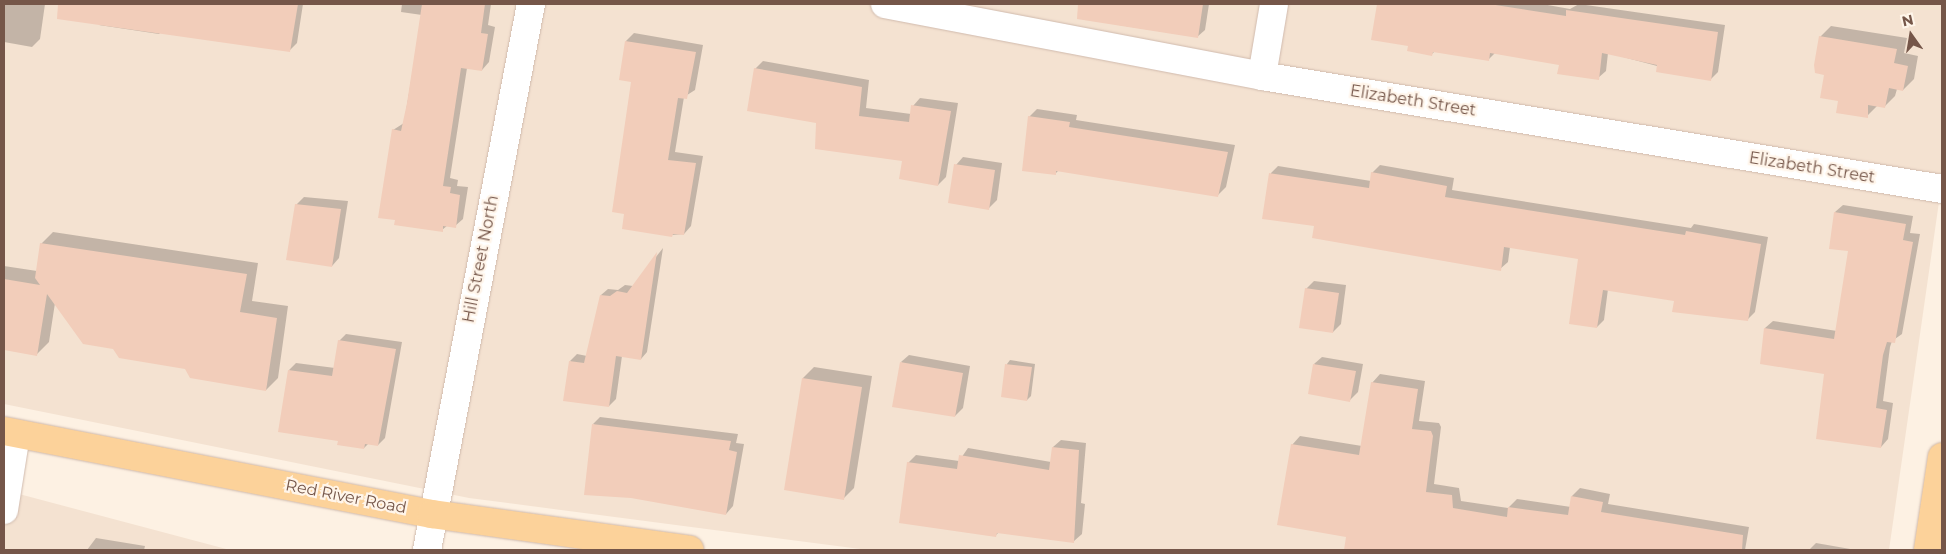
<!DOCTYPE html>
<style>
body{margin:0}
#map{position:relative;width:1946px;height:554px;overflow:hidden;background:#fdf1e3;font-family:Montserrat,sans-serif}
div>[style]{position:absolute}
.residential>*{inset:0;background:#f4e2d1}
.shadow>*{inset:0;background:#0003}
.building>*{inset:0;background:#f2cdba}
.roads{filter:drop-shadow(0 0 1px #d0baad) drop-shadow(0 0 1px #d0baad)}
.minor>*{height:28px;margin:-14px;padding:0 14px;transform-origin:14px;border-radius:14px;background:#fff}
.major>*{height:28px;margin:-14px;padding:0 14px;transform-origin:14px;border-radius:14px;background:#fcd29a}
span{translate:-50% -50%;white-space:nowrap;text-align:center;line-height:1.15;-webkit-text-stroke:4.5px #fff5ea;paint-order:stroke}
.street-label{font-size:16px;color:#755649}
.frame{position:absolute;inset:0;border:5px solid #755649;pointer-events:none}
.north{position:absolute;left:1886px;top:10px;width:50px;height:50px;-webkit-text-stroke:4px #fff5ea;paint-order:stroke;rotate:347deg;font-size:14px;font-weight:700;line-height:20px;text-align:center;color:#755649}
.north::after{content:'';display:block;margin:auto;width:18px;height:22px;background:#755649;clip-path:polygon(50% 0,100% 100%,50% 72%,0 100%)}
</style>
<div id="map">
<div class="residential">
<div style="clip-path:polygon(4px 4px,1942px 4px,1942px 181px,1889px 550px,868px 550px,469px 498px,4px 404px)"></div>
<div style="clip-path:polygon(4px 490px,230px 550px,4px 550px)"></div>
</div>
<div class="shadow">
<div style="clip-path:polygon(4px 4px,45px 4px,40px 39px,32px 47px,4px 42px)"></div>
<div style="clip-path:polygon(102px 4px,303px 4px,297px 43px,290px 50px,163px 30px,159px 34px,99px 25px)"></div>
<div style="clip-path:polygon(402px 4px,491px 4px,488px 25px,495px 27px,489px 62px,482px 70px,467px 68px,450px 178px,458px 180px,457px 186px,468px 187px,463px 219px,455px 226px,448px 225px,442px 230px,393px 130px,404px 123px,422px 15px,401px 12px)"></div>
<div style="clip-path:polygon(1122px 4px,1209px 4px,1205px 30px,1197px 37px,1119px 25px)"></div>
<div style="clip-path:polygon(1378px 4px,1542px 4px,1570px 9px,1579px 4px,1725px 25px,1718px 72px,1710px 80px,1608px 53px,1606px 71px,1598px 78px,1560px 64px,1496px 52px,1488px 60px,1435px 51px,1432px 54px,1409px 45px,1372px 39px)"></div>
<div style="clip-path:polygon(1831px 26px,1907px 38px,1904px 53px,1918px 56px,1914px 79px,1903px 90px,1897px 89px,1895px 96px,1885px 106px,1878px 105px,1867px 116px,1840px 100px,1825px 74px,1820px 37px)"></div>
<div style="clip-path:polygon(634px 33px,703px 45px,695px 90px,684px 97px,675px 152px,703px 156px,691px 226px,684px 234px,672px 235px,625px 213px,633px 81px,626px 41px)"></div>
<div style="clip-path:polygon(763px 61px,869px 80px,866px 108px,911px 114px,913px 106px,920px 98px,958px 103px,946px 177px,938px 185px,903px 160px,818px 122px,755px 69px)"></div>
<div style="clip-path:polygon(1037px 109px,1077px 115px,1076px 120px,1235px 145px,1226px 187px,1218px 195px,1059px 170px,1055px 174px,1029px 117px)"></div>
<div style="clip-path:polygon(963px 157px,1002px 163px,997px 200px,989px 208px,956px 165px)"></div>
<div style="clip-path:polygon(1380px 165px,1454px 178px,1452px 190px,1691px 228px,1694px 224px,1768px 237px,1755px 312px,1748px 319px,1675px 300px,1608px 289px,1604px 320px,1597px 327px,1580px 258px,1510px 247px,1508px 262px,1500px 269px,1315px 225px,1263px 218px,1271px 173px,1278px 166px,1371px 181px,1372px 173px)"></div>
<div style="clip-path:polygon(304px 197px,348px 201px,339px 258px,332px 266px,296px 205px)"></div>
<div style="clip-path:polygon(1843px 205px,1913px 216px,1910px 233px,1920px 234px,1902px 334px,1892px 341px,1890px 347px,1883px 401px,1893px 403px,1888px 439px,1881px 447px,1826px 373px,1761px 363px,1765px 328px,1773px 321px,1837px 331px,1849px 250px,1835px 212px)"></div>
<div style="clip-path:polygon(53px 232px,258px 263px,252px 301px,288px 306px,278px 378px,266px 390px,114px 348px,55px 303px,49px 342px,37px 354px,4px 349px,4px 266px,37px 271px,41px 244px)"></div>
<div style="clip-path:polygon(663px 248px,647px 352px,641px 359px,622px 356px,616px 399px,609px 406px,570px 361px,577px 354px,587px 356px,601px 295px,608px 289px,618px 290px,625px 285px,633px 286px)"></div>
<div style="clip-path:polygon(1314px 281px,1346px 285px,1341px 324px,1333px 332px,1306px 289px)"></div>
<div style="clip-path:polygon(346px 334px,402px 342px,385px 438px,378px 445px,369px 443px,364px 448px,340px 440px,289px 370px,296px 363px,335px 368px,339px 341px)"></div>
<div style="clip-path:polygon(909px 355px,970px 366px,963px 408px,955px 416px,901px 362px)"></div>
<div style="clip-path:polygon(1322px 357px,1363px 364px,1358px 392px,1350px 400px,1314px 364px)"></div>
<div style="clip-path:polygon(1010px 360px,1035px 364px,1031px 396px,1027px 400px,1002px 396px,1007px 364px)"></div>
<div style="clip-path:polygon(814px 367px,872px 376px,854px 488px,843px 499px,786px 489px,803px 378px)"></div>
<div style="clip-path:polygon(1380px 374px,1425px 381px,1419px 421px,1439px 423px,1441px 427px,1434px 484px,1459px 488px,1461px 501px,1508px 508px,1517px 499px,1571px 507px,1572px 496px,1580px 488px,1610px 494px,1608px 504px,1749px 527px,1745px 550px,1366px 550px,1346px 548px,1348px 536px,1292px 445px,1300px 436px,1362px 446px,1372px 383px)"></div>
<div style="clip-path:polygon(600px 417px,738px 434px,736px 443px,744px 444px,733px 506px,726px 514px,593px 424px)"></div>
<div style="clip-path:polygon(1061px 440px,1086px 443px,1081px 503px,1085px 504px,1082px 534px,1074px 541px,999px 532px,996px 535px,908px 463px,916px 455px,959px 461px,968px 448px,1051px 462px,1053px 447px)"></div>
<div style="clip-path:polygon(96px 538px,145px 546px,144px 550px,87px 550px)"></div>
<div style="clip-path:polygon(1816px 543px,1856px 550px,1809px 550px)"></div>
</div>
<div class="building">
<div style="clip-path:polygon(58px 4px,298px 4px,290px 52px,57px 19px)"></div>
<div style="clip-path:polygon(422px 4px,485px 4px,481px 33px,488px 34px,482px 71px,461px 68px,443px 186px,451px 187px,450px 193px,460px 195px,456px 228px,443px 226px,443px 232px,394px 225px,395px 220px,378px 218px,392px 129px,401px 131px,407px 103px)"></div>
<div style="clip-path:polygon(1078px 4px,1203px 4px,1198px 38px,1077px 19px)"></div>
<div style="clip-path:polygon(1377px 4px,1489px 4px,1566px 16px,1566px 10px,1718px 32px,1711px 81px,1656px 72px,1657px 65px,1602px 53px,1599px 80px,1557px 74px,1559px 65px,1490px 53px,1489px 61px,1433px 52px,1432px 56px,1407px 51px,1408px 46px,1371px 40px)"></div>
<div style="clip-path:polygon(1819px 36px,1897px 49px,1894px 63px,1908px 66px,1903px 91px,1889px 88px,1885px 108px,1868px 105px,1868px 118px,1836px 113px,1838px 101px,1820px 98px,1824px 75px,1815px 73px,1814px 65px)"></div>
<div style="clip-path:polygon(625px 41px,696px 52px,687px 99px,678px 98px,668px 160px,696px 163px,684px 235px,673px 234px,672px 237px,622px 229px,624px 214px,612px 212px,631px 82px,619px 80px)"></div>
<div style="clip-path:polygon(754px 68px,862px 87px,859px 116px,909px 122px,911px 105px,951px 111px,938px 186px,899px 179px,902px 161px,815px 149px,816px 123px,747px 111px)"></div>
<div style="clip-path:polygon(1028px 116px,1070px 122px,1069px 127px,1228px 152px,1218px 197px,1056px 171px,1056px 175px,1022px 171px)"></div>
<div style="clip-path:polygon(954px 164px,995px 170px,989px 210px,948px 203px)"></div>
<div style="clip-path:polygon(1371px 172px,1447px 186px,1445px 197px,1685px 235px,1686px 231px,1761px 244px,1748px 321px,1672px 312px,1674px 301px,1603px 290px,1597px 328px,1569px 324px,1578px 259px,1504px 247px,1501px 271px,1312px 238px,1314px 226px,1262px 219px,1269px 173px,1369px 188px)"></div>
<div style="clip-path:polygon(295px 204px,341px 209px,332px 267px,286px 260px)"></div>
<div style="clip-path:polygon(1834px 212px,1906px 224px,1903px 240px,1913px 242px,1895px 343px,1887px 342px,1883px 355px,1876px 408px,1887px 410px,1881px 448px,1816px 439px,1824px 374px,1760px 364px,1764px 328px,1834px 339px,1848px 251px,1829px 249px)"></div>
<div style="clip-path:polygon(40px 243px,247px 274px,240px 312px,277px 318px,266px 391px,190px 378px,185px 369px,119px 358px,113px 349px,83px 344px,47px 294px,37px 356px,4px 350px,4px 279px,40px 285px,35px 278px)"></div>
<div style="clip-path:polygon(657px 252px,641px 360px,616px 356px,609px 407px,563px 401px,569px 361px,584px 363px,600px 295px,610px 296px,617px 291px,627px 293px)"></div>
<div style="clip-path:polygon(1305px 288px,1339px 293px,1333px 333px,1299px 328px)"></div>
<div style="clip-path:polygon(338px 340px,396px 349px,378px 446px,365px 444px,364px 449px,337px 445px,338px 441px,278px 432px,288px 370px,332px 376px)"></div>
<div style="clip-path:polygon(900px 362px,963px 373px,955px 417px,892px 407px)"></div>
<div style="clip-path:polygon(1005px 364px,1032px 367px,1027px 401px,1001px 397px)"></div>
<div style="clip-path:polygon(1313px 364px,1356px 371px,1350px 402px,1308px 394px)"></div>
<div style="clip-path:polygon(802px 378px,862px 387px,844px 500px,784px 490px)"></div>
<div style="clip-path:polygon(1371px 382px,1418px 389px,1412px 429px,1431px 431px,1433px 436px,1426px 492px,1452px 495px,1453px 508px,1507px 517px,1508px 507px,1568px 515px,1571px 496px,1603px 502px,1601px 512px,1743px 535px,1742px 550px,1344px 550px,1346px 537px,1277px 525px,1291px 444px,1359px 455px)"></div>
<div style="clip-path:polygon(592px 424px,731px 441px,729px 450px,737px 452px,726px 515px,631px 498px,584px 495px)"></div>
<div style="clip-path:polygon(1052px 447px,1079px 450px,1074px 543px,997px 533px,996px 537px,899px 523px,907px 462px,957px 469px,959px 455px,1049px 470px)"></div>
</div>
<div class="roads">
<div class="minor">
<div style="left:885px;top:4px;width:384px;rotate:10.8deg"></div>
<div style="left:1262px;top:76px;width:689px;rotate:9.43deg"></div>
<div style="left:1262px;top:76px;width:73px;rotate:-80.5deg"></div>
<div style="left:4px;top:510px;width:77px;rotate:-81deg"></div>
<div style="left:427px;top:550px;width:556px;rotate:-79.22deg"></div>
</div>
<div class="major">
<div style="left:4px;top:431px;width:436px;rotate:11deg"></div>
<div style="left:432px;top:514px;width:260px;rotate:7.9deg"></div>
<div style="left:1928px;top:550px;width:94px;rotate:-81.4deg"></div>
</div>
</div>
<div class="street-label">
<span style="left:1413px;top:101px;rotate:9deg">Elizabeth Street</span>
<span style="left:1812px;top:168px;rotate:9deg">Elizabeth Street</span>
<span style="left:481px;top:259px;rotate:-79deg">Hill Street North</span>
<span style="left:346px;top:497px;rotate:11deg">Red River Road</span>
</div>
<div class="frame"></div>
<div class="north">N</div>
</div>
